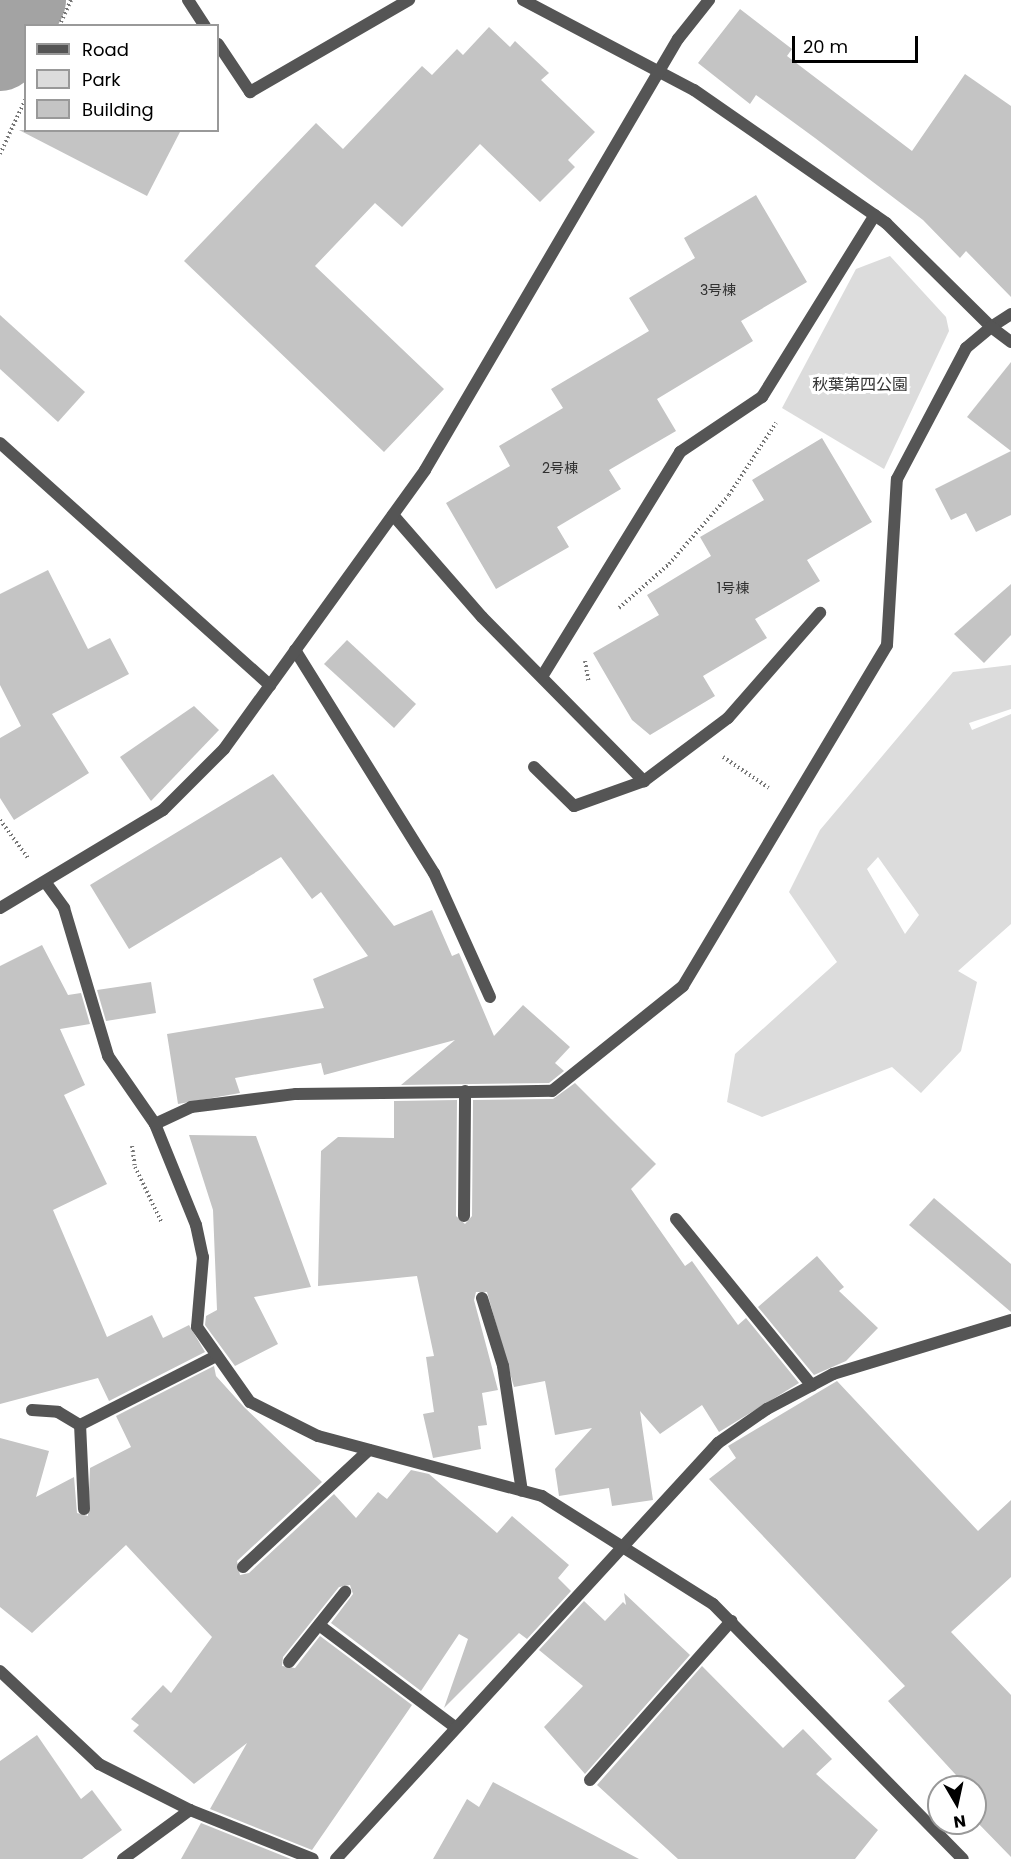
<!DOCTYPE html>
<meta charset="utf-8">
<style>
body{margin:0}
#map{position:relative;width:1011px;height:1859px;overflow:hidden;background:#fff;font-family:Poppins,"Noto Sans JP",sans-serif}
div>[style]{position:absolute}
.green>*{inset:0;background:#dcdcdc}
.river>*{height:75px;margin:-37.5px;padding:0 37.5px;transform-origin:37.5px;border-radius:37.5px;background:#a3a3a3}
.building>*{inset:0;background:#c4c4c4}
.path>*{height:4px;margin-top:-2px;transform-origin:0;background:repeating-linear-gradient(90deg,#777 0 1.5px,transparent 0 4.5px)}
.service>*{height:12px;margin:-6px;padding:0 6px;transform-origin:6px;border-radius:6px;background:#555}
.minor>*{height:12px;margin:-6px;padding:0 6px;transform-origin:6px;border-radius:6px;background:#555}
span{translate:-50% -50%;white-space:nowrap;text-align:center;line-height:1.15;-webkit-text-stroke:6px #fff;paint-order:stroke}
.number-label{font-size:14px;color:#313131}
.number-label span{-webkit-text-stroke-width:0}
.park-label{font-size:16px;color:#333}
.legend{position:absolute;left:24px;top:24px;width:195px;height:108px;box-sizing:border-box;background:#fff;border:2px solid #999;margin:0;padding:8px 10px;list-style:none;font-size:18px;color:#000}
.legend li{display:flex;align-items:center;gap:12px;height:30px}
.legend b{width:30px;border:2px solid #999}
.north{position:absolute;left:927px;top:1775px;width:60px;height:60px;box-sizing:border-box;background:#fff;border:2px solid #999;border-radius:50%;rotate:171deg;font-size:16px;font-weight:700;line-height:24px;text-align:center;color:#000}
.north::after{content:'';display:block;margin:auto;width:21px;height:27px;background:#000;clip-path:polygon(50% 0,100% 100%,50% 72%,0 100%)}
.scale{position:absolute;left:792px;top:36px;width:126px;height:27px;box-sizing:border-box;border:3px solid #000;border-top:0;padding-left:8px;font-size:18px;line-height:21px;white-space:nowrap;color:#000;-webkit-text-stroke:4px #fff;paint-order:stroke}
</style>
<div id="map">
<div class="green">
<div style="clip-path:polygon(890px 256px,946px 317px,949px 331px,884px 469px,782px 408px,856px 269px)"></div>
<div style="clip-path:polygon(evenodd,1011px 665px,1011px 709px,969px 723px,972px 730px,1011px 714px,1011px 924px,958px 971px,977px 982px,961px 1051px,921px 1093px,892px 1067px,762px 1117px,727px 1102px,735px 1054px,837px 962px,789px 892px,820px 830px,953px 672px,1011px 665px,878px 857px,919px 915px,905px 934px,867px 869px,878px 857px)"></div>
</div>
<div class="river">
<div style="left:0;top:53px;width:60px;rotate:-62.2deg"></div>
</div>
<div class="building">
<div style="clip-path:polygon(740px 9px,792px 49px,787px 56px,912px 151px,965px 74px,1011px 106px,1011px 297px,966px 251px,960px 258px,923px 220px,815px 138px,756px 95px,750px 104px,698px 63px)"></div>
<div style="clip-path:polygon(489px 27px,510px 47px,515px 41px,549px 73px,541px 80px,595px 132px,568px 160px,575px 167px,540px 202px,480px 144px,402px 227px,375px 203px,315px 266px,444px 389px,384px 452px,184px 261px,316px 123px,343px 149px,422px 66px,432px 75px,457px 49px,463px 55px)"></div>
<div style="clip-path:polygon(19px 130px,181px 130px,147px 196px)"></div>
<div style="clip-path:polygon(756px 195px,807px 282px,741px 321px,753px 341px,657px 399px,676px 431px,609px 470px,621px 489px,557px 527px,569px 547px,496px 589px,446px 503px,510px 466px,499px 446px,563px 408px,551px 389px,649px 331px,629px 298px,695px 258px,684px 238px)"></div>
<div style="clip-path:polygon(0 315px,85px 392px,58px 422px,0 369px)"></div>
<div style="clip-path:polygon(1011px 362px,1011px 451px,967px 417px)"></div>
<div style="clip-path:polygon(822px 438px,872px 522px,807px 560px,820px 581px,755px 619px,767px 638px,703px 676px,715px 696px,650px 735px,632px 720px,593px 653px,659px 615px,647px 595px,711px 556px,700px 537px,764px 500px,752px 480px)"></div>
<div style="clip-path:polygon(1011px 451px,1011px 515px,976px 532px,966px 513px,951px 520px,935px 489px)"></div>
<div style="clip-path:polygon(48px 570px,88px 649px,110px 638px,129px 674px,52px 714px,89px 773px,14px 820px,0 798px,0 738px,21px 726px,0 685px,0 594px)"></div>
<div style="clip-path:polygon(1011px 584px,1011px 635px,984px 663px,954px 634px)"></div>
<div style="clip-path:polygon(347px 640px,416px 704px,394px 728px,324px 664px)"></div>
<div style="clip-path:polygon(194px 706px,219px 730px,151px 801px,120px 757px)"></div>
<div style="clip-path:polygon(273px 774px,394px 926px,432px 910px,452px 956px,459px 953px,494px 1036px,523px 1005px,570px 1047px,555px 1063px,564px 1071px,549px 1083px,401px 1085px,455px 1040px,324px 1075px,321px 1063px,235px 1078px,240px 1093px,178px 1104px,167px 1034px,324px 1008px,313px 979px,368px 956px,321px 892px,312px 899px,281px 857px,129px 949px,90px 885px)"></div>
<div style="clip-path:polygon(42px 945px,68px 995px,81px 993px,90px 1024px,60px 1029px,85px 1085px,64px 1095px,107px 1184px,53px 1210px,107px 1337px,152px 1315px,163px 1338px,189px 1325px,205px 1352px,109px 1401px,98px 1378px,0 1404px,0 966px)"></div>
<div style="clip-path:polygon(151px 982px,156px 1013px,106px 1021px,97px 990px)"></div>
<div style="clip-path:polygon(575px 1083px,656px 1164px,631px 1189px,685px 1266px,692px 1261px,738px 1325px,746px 1318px,799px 1383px,719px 1432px,702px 1405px,660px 1434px,640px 1411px,653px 1500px,612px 1506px,609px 1488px,559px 1496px,555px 1469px,592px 1428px,555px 1435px,545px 1381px,514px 1387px,487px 1292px,476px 1292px,474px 1300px,498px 1390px,482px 1393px,487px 1425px,478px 1426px,481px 1449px,433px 1458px,423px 1414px,434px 1412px,426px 1357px,434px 1356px,417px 1276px,318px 1286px,321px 1151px,338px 1137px,394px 1138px,394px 1101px,457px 1100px,456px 1216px,465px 1224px,472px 1216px,473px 1100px,553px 1099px)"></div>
<div style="clip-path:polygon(189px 1135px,256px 1136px,311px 1287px,254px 1297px,278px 1344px,235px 1366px,205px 1325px,206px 1316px,217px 1310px,213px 1210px)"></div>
<div style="clip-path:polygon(934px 1198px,1011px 1264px,1011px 1312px,909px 1225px)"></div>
<div style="clip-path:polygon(817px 1256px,844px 1287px,839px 1291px,878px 1328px,846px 1361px,814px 1375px,758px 1307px)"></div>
<div style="clip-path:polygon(214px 1366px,216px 1376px,244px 1407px,322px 1482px,237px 1561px,240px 1575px,249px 1573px,334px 1494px,356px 1518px,378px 1492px,387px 1499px,411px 1470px,429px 1474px,497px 1533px,512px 1516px,569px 1565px,558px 1578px,571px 1591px,527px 1639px,519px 1633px,444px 1708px,468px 1639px,459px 1634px,421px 1691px,331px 1623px,353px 1594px,350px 1585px,339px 1587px,283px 1657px,282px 1666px,295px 1668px,320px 1636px,412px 1705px,312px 1850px,210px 1809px,247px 1743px,194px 1784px,133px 1731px,139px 1725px,131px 1719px,163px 1685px,171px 1693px,212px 1637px,126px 1545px,32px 1633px,0 1607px,0 1438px,49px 1451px,36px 1497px,74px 1477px,77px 1513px,88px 1516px,90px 1468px,131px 1447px,116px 1416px)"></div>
<div style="clip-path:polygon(837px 1381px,978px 1531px,1011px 1500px,1011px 1577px,951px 1632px,1011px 1695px,1011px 1857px,975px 1820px,975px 1787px,967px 1787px,888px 1701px,905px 1686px,709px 1479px,736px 1458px,728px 1446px)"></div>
<div style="clip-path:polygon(624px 1593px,690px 1655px,585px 1774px,544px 1727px,583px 1686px,539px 1650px,584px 1601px,605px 1621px,623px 1602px,626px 1605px)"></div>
<div style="clip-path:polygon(702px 1666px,783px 1748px,803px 1729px,832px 1759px,816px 1774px,878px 1830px,855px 1859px,678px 1859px,597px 1785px)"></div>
<div style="clip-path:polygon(37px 1735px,81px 1799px,92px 1790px,122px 1830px,82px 1859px,0 1859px,0 1761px)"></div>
<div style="clip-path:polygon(493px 1782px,639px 1859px,433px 1859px,467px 1799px,479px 1807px)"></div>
<div style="clip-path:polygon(201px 1823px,291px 1859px,181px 1859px)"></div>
</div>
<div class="path">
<div style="left:59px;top:26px;width:29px;rotate:-65deg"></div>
<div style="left:0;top:154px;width:62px;rotate:-65.1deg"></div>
<div style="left:619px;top:608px;width:67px;rotate:-41.3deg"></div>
<div style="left:669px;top:564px;width:91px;rotate:-49deg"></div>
<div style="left:729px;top:495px;width:86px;rotate:-56.9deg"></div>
<div style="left:585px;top:661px;width:22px;rotate:80deg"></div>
<div style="left:723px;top:757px;width:55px;rotate:34deg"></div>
<div style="left:0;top:820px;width:47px;rotate:53.6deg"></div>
<div style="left:132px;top:1146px;width:21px;rotate:82deg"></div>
<div style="left:135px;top:1167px;width:62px;rotate:64.3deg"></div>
</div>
<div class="service">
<div style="left:393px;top:515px;width:135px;rotate:48.9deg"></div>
<div style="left:482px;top:617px;width:231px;rotate:45.4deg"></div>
<div style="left:295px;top:650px;width:263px;rotate:58.1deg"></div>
<div style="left:434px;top:873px;width:136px;rotate:65.7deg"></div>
<div style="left:543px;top:675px;width:262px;rotate:-58.4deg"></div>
<div style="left:680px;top:452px;width:99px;rotate:-33.9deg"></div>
<div style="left:762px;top:397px;width:214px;rotate:-58.2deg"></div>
<div style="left:534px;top:767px;width:56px;rotate:44.3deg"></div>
<div style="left:574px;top:806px;width:74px;rotate:-19.7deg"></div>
<div style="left:644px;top:781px;width:105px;rotate:-36.9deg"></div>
<div style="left:728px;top:718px;width:140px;rotate:-48.8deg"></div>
<div style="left:108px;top:1056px;width:83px;rotate:55.3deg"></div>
<div style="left:155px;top:1124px;width:109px;rotate:67.9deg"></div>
<div style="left:196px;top:1225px;width:33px;rotate:78deg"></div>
<div style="left:203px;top:1257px;width:70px;rotate:94.9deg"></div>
<div style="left:464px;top:1216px;width:125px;rotate:-89.5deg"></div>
<div style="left:482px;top:1298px;width:71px;rotate:72.8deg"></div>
<div style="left:503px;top:1366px;width:126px;rotate:81.4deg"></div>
<div style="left:32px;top:1410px;width:26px;rotate:4deg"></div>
<div style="left:58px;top:1412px;width:26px;rotate:31deg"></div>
<div style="left:84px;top:1509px;width:84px;rotate:-92.7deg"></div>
<div style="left:80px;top:1425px;width:153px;rotate:-26.9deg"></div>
<div style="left:243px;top:1567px;width:172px;rotate:-42.9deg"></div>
<div style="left:319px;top:1625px;width:170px;rotate:36.9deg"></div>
<div style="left:289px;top:1662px;width:90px;rotate:-51.3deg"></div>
<div style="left:590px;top:1780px;width:213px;rotate:-48.4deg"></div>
</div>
<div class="minor">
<div style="left:188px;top:0;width:31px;rotate:57deg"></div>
<div style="left:523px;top:0;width:193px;rotate:27.8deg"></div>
<div style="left:694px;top:90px;width:234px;rotate:34.7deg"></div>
<div style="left:886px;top:223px;width:148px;rotate:44.7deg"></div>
<div style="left:991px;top:327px;width:24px;rotate:-33deg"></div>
<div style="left:218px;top:44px;width:58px;rotate:56.3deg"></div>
<div style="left:250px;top:92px;width:184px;rotate:-30.1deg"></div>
<div style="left:0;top:443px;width:363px;rotate:41.9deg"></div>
<div style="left:46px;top:883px;width:31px;rotate:54deg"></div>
<div style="left:64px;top:908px;width:154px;rotate:73.4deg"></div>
<div style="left:0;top:908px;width:190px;rotate:-31deg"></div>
<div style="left:163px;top:810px;width:86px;rotate:-45deg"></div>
<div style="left:224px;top:749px;width:344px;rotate:-54.2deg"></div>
<div style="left:425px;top:470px;width:500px;rotate:-59.6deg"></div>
<div style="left:678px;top:39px;width:50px;rotate:-51.5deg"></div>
<div style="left:155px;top:1124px;width:40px;rotate:-25deg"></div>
<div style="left:191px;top:1107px;width:106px;rotate:-7.1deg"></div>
<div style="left:296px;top:1094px;width:256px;rotate:-0.7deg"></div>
<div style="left:552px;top:1091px;width:168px;rotate:-38.7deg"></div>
<div style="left:683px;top:986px;width:397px;rotate:-59.1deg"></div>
<div style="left:887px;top:645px;width:166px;rotate:-86.6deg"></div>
<div style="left:897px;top:479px;width:148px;rotate:-62.2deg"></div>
<div style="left:966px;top:348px;width:33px;rotate:-40deg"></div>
<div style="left:991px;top:327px;width:25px;rotate:37deg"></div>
<div style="left:676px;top:1219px;width:215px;rotate:50.8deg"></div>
<div style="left:197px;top:1327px;width:92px;rotate:54.8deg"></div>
<div style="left:250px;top:1402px;width:76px;rotate:26.6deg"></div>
<div style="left:318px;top:1436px;width:232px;rotate:15deg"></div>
<div style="left:542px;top:1496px;width:202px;rotate:32.3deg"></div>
<div style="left:713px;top:1604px;width:357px;rotate:45.6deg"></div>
<div style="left:0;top:1671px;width:136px;rotate:43.2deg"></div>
<div style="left:99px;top:1764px;width:102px;rotate:26.8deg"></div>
<div style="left:190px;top:1810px;width:132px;rotate:21.7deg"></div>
<div style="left:123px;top:1859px;width:83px;rotate:-36.2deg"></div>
<div style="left:336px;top:1859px;width:565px;rotate:-47.44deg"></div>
<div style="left:718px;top:1443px;width:60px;rotate:-34.8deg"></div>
<div style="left:767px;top:1409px;width:75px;rotate:-27.9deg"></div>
<div style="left:833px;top:1374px;width:186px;rotate:-16.9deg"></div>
</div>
<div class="number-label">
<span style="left:718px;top:290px">3号棟</span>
<span style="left:560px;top:468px">2号棟</span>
<span style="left:733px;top:588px">1号棟</span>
</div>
<div class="park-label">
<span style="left:860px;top:385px">秋葉第四公園</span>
</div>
<ul class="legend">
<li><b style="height:8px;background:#555"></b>Road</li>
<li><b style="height:16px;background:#dcdcdc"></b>Park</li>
<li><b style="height:16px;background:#c4c4c4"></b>Building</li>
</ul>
<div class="north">N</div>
<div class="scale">20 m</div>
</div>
